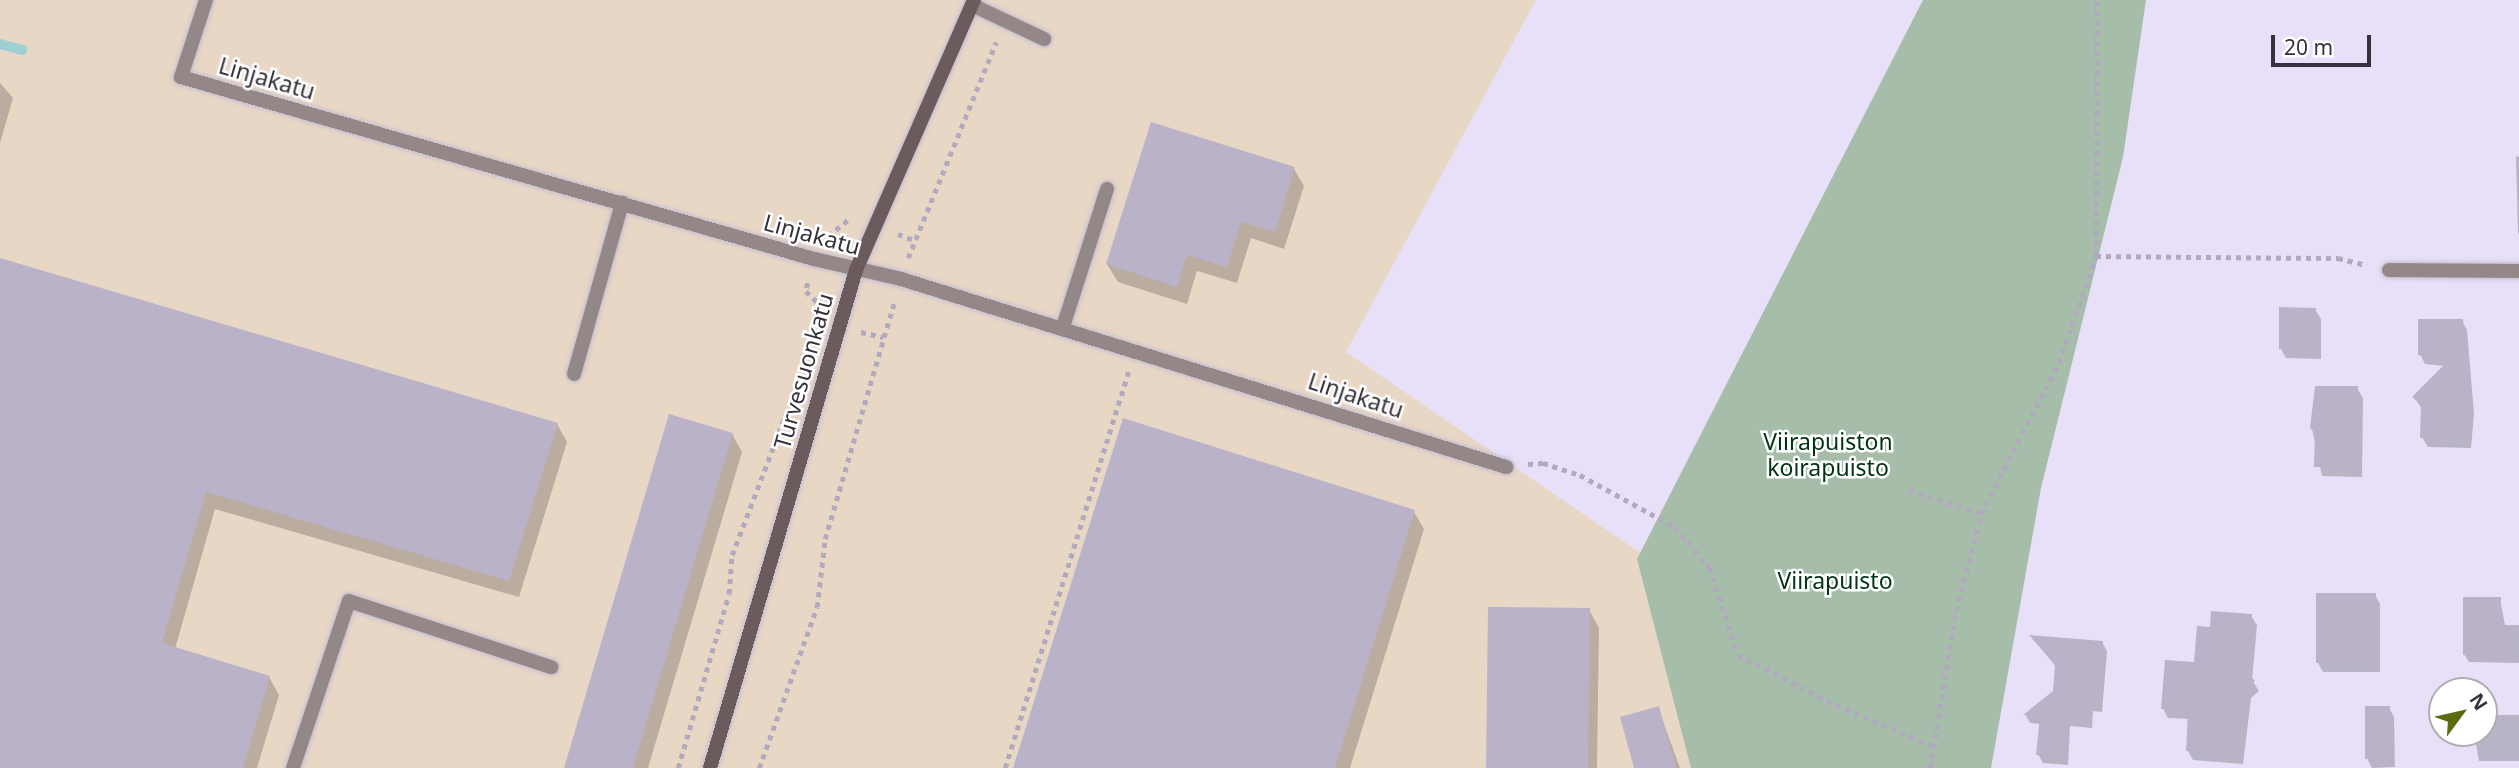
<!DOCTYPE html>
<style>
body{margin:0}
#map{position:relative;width:2519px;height:768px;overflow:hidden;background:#e8e0f8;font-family:"Noto Sans",sans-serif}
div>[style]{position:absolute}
.commercial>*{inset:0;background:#e9d7c6}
.green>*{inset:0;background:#a5bda9}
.shadow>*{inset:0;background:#0003}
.stream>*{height:10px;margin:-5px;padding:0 5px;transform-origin:5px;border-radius:5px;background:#a0cfd3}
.building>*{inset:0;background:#bab2c9}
.path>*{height:4.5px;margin-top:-2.25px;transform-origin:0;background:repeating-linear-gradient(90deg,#b1aabe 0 5px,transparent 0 10px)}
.roads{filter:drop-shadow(0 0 2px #c4bdd2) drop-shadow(0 0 2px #c4bdd2)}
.lane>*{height:14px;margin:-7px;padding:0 7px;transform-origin:7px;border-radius:7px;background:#938788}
.street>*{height:14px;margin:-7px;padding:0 7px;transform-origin:7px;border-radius:7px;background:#938788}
.secondary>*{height:14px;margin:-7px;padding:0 7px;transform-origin:7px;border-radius:7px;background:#6c5b5c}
span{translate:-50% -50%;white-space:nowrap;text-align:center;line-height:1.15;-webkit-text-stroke:5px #fff;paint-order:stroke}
.street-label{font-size:23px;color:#36323c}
.park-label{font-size:23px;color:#003413}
.north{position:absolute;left:2428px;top:677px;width:70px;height:70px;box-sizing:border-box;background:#fff;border:2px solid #afadb1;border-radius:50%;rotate:57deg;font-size:19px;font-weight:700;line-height:28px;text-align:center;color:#36323c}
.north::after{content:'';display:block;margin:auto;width:24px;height:32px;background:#5e6a10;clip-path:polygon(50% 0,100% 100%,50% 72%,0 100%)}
.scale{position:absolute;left:2271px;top:35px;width:100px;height:32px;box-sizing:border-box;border:4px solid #36323c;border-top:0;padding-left:9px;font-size:21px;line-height:24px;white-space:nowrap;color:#36323c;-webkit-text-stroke:5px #fff;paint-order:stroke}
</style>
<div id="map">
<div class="commercial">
<div style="clip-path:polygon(0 0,1536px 0,1346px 352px,1642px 554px,1712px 768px,0 768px)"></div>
</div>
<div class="green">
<div style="clip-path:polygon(1923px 0,2146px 0,2123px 157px,2041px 488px,1991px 768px,1691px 768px,1637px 559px)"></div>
</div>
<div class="shadow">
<div style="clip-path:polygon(0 83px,13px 98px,0 143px)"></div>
<div style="clip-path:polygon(2516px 156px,2519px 157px,2519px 235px,2518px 233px)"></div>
<div style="clip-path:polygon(1294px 169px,1304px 186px,1284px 249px,1251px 238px,1237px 283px,1197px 271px,1187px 304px,1118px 282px,1107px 264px)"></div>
<div style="clip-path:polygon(0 260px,557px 424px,567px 442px,519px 597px,215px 509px,175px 649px,269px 677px,279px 695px,257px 768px,0 768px)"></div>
<div style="clip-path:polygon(2315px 309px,2321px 319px,2321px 359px,2286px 358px,2281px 349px)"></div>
<div style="clip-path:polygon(2462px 321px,2467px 330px,2474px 414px,2471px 448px,2428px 447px,2422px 437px,2422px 409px,2414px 397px,2445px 366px,2425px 364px,2420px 354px)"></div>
<div style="clip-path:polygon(2357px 388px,2363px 398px,2362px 477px,2322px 476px,2312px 428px)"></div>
<div style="clip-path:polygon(732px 434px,742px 452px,648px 768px,565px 768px)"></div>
<div style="clip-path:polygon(1414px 512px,1424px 529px,1350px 768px,1015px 768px)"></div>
<div style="clip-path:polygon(2375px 595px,2380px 604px,2380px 672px,2323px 672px,2318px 663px)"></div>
<div style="clip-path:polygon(2500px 599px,2505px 625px,2519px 625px,2519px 663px,2469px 662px,2464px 654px)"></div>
<div style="clip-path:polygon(1589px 610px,1599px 628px,1597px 768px,1488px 768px)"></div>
<div style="clip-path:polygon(2251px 616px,2257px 625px,2252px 680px,2259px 691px,2251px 698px,2243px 764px,2193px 760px,2188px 751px,2190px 719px,2168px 718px,2163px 708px,2196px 664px,2211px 629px)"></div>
<div style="clip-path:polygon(2032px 637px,2102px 642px,2107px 651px,2102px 712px,2093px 711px,2092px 728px,2070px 726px,2068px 765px,2043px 763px,2038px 754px,2041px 724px,2030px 723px,2026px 716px,2055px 692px,2057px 668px)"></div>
<div style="clip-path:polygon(1658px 708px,1680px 768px,1636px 768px)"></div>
<div style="clip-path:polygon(2389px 708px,2394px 717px,2395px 767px,2372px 768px,2367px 758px)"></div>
<div style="clip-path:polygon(2484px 715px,2519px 715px,2519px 761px,2479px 761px,2474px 733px,2484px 733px)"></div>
</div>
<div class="stream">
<div style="left:0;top:44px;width:23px;rotate:15deg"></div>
</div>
<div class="building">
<div style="clip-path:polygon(1151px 122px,1295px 167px,1275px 232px,1241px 222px,1227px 267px,1187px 255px,1177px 287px,1106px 264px)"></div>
<div style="clip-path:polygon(0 258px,558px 423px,509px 581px,206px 492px,162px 643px,270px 676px,243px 768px,0 768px)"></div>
<div style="clip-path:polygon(2279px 307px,2316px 308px,2316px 349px,2279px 349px)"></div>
<div style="clip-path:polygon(2418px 319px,2463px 319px,2469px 393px,2466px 438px,2420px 438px,2421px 404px,2412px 397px,2450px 359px,2418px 355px)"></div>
<div style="clip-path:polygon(2315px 386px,2358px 386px,2357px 468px,2314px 467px,2315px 433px,2310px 428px)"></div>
<div style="clip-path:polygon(669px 414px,733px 433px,633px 768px,564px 768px)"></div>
<div style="clip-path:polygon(1123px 418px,1415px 510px,1335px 768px,1013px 768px)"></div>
<div style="clip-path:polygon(2316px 593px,2376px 593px,2376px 663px,2316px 663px)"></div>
<div style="clip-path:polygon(2463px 597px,2501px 597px,2501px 655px,2463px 655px)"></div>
<div style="clip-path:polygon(1488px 607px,1590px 608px,1588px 768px,1486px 768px)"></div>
<div style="clip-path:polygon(2211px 611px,2252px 614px,2247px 672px,2255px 681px,2246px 688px,2238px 755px,2186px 751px,2188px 711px,2161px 709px,2165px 660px,2194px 662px,2197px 626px,2210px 627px)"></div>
<div style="clip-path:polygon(2029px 635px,2103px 641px,2098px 704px,2089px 703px,2088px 720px,2066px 718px,2064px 757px,2036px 755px,2040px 716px,2023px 715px,2053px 691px,2055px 665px)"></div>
<div style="clip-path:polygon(1659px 706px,1676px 768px,1634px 768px,1620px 717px)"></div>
<div style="clip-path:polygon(2365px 706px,2390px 706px,2391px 758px,2365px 759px)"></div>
</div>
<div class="path">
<div style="left:898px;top:234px;width:17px;rotate:21deg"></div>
<div style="left:828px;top:236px;width:28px;rotate:-39deg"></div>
<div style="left:2096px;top:256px;width:242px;rotate:0.5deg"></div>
<div style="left:2338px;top:258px;width:30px;rotate:14deg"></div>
<div style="left:908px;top:258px;width:233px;rotate:-67.8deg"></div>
<div style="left:808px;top:283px;width:8px;rotate:104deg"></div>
<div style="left:806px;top:291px;width:20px;rotate:45deg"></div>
<div style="left:861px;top:332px;width:23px;rotate:13deg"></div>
<div style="left:1528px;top:464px;width:15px;rotate:-4deg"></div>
<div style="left:1543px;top:463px;width:39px;rotate:18deg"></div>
<div style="left:1580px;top:475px;width:108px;rotate:28.7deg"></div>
<div style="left:1675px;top:527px;width:54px;rotate:49.5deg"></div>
<div style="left:1710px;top:568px;width:91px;rotate:72.2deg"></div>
<div style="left:1738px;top:655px;width:110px;rotate:27deg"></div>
<div style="left:1836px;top:705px;width:106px;rotate:22.7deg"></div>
<div style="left:1909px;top:490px;width:76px;rotate:18.4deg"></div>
<div style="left:678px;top:768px;width:181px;rotate:-73.7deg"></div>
<div style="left:729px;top:594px;width:39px;rotate:-86deg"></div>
<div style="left:732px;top:555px;width:149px;rotate:-69.1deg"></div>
<div style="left:759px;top:768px;width:171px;rotate:-70.2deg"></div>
<div style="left:817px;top:607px;width:68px;rotate:-83.3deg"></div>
<div style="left:825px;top:539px;width:250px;rotate:-73.7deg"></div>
<div style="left:1005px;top:768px;width:415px;rotate:-72.7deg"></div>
<div style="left:1930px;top:768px;width:159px;rotate:-80.6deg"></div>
<div style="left:1956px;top:611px;width:100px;rotate:-75.5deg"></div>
<div style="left:1981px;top:514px;width:170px;rotate:-62.7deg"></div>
<div style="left:2059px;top:363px;width:113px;rotate:-70.9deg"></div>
<div style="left:2096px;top:256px;width:256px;rotate:-89.8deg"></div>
</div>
<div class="roads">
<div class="lane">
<div style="left:972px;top:5px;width:80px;rotate:25.3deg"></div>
<div style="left:1063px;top:327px;width:145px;rotate:-72.3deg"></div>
<div style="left:574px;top:374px;width:178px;rotate:-74.3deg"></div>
<div style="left:293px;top:768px;width:176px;rotate:-71.5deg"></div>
<div style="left:349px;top:601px;width:213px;rotate:18.1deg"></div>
</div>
<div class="street">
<div style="left:206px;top:0;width:81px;rotate:108deg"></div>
<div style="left:181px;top:77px;width:659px;rotate:16.04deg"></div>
<div style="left:814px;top:259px;width:89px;rotate:12.9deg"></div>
<div style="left:901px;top:279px;width:634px;rotate:17.26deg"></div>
<div style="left:2389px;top:270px;width:130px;rotate:0.4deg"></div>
</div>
<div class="secondary">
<div style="left:710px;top:768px;width:519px;rotate:-73.66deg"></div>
<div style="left:856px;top:270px;width:295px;rotate:-66.4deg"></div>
</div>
</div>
<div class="street-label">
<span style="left:267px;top:78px;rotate:16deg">Linjakatu</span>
<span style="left:812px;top:234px;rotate:15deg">Linjakatu</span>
<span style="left:803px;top:371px;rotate:-74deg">Turvesuonkatu</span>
<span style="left:1356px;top:395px;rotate:18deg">Linjakatu</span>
</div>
<div class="park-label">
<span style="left:1828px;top:454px">Viirapuiston<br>koirapuisto</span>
<span style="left:1835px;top:580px">Viirapuisto</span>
</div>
<div class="north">N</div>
<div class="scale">20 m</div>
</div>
